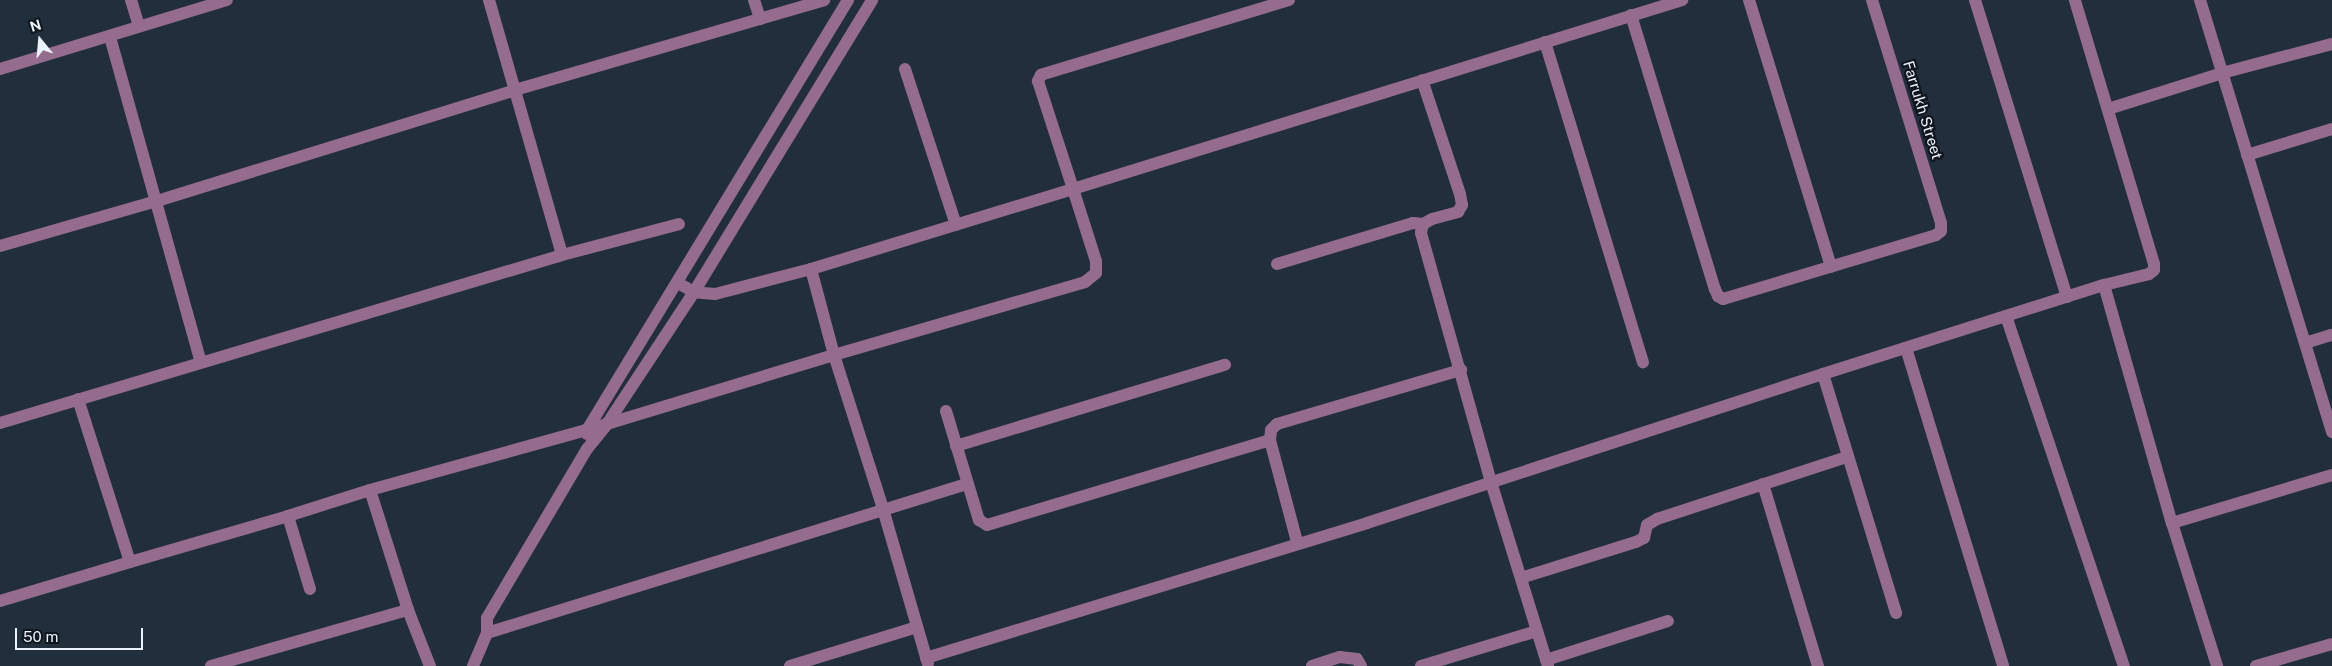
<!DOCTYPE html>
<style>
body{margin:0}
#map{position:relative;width:2332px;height:666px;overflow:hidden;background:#212f3d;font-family:"Public Sans",sans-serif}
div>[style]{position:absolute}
.minor>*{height:12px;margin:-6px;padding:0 6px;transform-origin:6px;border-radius:6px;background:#966c8e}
span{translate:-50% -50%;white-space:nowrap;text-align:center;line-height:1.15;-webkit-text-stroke:4.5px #10161d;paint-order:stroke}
.street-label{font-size:15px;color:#eaf2fc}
.north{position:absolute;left:15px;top:15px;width:50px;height:50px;-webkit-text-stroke:4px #10161d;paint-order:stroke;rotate:343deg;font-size:14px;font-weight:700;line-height:20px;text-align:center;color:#eaf2fc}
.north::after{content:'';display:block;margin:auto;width:18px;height:22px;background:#eaf2fc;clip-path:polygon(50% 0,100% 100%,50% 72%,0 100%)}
.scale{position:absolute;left:15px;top:628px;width:128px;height:22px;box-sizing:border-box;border:2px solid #eaf2fc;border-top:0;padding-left:6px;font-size:15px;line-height:18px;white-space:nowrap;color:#eaf2fc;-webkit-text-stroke:4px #10161d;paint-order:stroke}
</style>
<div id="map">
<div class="minor">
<div style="left:131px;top:0;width:27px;rotate:73deg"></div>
<div style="left:489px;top:0;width:265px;rotate:74deg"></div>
<div style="left:754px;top:0;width:20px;rotate:72deg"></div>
<div style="left:1289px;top:0;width:259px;rotate:163.2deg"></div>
<div style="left:1041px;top:75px;width:7px;rotate:117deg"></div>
<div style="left:1038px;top:81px;width:114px;rotate:72deg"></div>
<div style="left:1073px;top:189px;width:638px;rotate:-17.24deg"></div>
<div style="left:1749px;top:0;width:279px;rotate:72.9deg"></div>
<div style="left:1975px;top:0;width:311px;rotate:72.8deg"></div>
<div style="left:2200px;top:0;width:452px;rotate:73deg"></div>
<div style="left:1631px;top:15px;width:287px;rotate:73deg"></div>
<div style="left:1715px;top:289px;width:8px;rotate:67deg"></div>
<div style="left:1718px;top:296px;width:6px;rotate:31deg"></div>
<div style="left:1723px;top:299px;width:222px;rotate:-16.7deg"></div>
<div style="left:1936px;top:235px;width:6px;rotate:-39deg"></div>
<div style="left:1941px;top:231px;width:8px;rotate:-90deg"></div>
<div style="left:1941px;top:223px;width:233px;rotate:-107.2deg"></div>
<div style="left:110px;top:37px;width:337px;rotate:74.4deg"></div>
<div style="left:1545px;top:42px;width:335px;rotate:73deg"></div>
<div style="left:0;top:69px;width:237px;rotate:-16.9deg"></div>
<div style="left:905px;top:69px;width:164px;rotate:71.9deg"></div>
<div style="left:2108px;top:109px;width:120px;rotate:-17.5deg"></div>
<div style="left:2222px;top:73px;width:114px;rotate:-14.8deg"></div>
<div style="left:2247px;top:155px;width:89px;rotate:-17deg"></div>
<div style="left:1423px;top:224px;width:9px;rotate:103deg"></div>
<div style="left:1421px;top:233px;width:259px;rotate:74.3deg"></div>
<div style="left:1491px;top:482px;width:193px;rotate:72.8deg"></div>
<div style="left:0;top:246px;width:163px;rotate:-16deg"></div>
<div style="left:157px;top:201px;width:375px;rotate:-17.2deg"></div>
<div style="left:515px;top:90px;width:322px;rotate:-16.2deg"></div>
<div style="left:1277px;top:264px;width:142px;rotate:-16.8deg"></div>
<div style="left:1413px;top:223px;width:10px;rotate:6deg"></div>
<div style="left:1423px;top:224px;width:10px;rotate:-29deg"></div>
<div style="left:1432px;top:219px;width:27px;rotate:-15deg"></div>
<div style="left:1458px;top:212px;width:8px;rotate:-60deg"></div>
<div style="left:1462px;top:205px;width:11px;rotate:-100deg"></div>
<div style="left:1460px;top:194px;width:120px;rotate:-108.4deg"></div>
<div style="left:811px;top:269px;width:89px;rotate:75deg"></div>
<div style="left:834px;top:355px;width:162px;rotate:72.3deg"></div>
<div style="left:883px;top:509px;width:161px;rotate:73.8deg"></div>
<div style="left:2104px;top:285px;width:248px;rotate:74.1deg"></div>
<div style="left:2172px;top:523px;width:150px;rotate:72.5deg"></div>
<div style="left:2006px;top:316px;width:369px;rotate:71.4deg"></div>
<div style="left:2305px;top:343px;width:28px;rotate:-17deg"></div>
<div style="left:1906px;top:348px;width:332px;rotate:73deg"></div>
<div style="left:1823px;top:374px;width:250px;rotate:73deg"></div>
<div style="left:946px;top:411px;width:114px;rotate:73.2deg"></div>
<div style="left:979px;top:520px;width:9px;rotate:32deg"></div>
<div style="left:987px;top:525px;width:295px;rotate:-16.7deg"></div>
<div style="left:0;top:423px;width:587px;rotate:-16.64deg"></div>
<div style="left:562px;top:255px;width:121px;rotate:-14.8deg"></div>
<div style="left:587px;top:434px;width:4px;rotate:-90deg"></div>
<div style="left:587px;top:430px;width:503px;rotate:-58.74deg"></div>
<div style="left:956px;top:446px;width:281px;rotate:-16.8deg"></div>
<div style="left:1763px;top:484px;width:190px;rotate:73.2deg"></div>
<div style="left:370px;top:490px;width:126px;rotate:72.4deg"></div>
<div style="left:408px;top:610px;width:60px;rotate:68.6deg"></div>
<div style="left:2172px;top:523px;width:167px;rotate:-16.7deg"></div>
<div style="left:1296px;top:538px;width:101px;rotate:-104.9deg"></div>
<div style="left:1270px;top:440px;width:10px;rotate:-84deg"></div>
<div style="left:1271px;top:430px;width:8px;rotate:-45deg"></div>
<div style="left:1277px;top:424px;width:192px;rotate:-16.4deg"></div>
<div style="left:130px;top:562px;width:165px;rotate:-16.2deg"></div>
<div style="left:1521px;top:578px;width:121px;rotate:-17.4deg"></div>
<div style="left:1636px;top:542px;width:9px;rotate:-27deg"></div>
<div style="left:1644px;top:538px;width:13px;rotate:-77deg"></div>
<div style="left:1647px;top:525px;width:12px;rotate:-31deg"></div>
<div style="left:1657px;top:519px;width:200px;rotate:-18.1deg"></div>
<div style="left:310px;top:589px;width:76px;rotate:-106.8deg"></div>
<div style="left:288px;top:516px;width:86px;rotate:-17.6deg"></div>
<div style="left:370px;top:490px;width:225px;rotate:-15.5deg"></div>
<div style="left:587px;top:430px;width:258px;rotate:-16.9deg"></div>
<div style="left:834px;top:355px;width:261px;rotate:-16.2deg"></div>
<div style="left:1085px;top:282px;width:14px;rotate:-39deg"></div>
<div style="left:1096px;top:273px;width:12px;rotate:-90deg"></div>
<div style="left:1096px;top:261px;width:76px;rotate:-107.7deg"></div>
<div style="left:1073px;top:189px;width:274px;rotate:163deg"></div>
<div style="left:811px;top:269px;width:99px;rotate:165.4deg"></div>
<div style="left:715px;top:294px;width:21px;rotate:-175deg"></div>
<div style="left:694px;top:292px;width:18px;rotate:-151deg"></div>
<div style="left:0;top:601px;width:136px;rotate:-16.7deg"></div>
<div style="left:130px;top:562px;width:171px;rotate:-107.7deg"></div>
<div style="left:487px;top:633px;width:503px;rotate:-17.25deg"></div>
<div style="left:926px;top:658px;width:461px;rotate:-17deg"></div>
<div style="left:1367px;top:523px;width:480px;rotate:-18.1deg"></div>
<div style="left:1823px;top:374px;width:295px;rotate:-17.6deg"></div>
<div style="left:2104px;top:285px;width:46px;rotate:-13.7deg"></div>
<div style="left:2149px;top:274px;width:6px;rotate:-39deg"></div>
<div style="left:2154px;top:270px;width:6px;rotate:-90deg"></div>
<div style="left:2154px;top:264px;width:276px;rotate:-106.7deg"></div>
<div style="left:1546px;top:660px;width:128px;rotate:-17.7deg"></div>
<div style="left:211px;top:666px;width:205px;rotate:-15.9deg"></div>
<div style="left:473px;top:666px;width:36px;rotate:-67deg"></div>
<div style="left:487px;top:633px;width:15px;rotate:-90deg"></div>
<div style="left:487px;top:618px;width:196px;rotate:-59.4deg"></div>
<div style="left:587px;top:449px;width:32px;rotate:-51deg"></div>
<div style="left:607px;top:424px;width:158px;rotate:-56.6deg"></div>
<div style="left:694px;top:292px;width:342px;rotate:-58.6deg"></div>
<div style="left:790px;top:666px;width:133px;rotate:-17.1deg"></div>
<div style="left:1312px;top:666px;width:29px;rotate:-18deg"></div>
<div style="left:1340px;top:657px;width:17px;rotate:7deg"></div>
<div style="left:1357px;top:659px;width:8px;rotate:60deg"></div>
<div style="left:1421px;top:666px;width:121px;rotate:-16.8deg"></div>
<div style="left:2256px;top:666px;width:79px;rotate:-16.1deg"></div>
</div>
<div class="street-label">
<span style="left:1923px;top:110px;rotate:73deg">Farrukh Street</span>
</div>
<div class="north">N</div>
<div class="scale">50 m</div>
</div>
